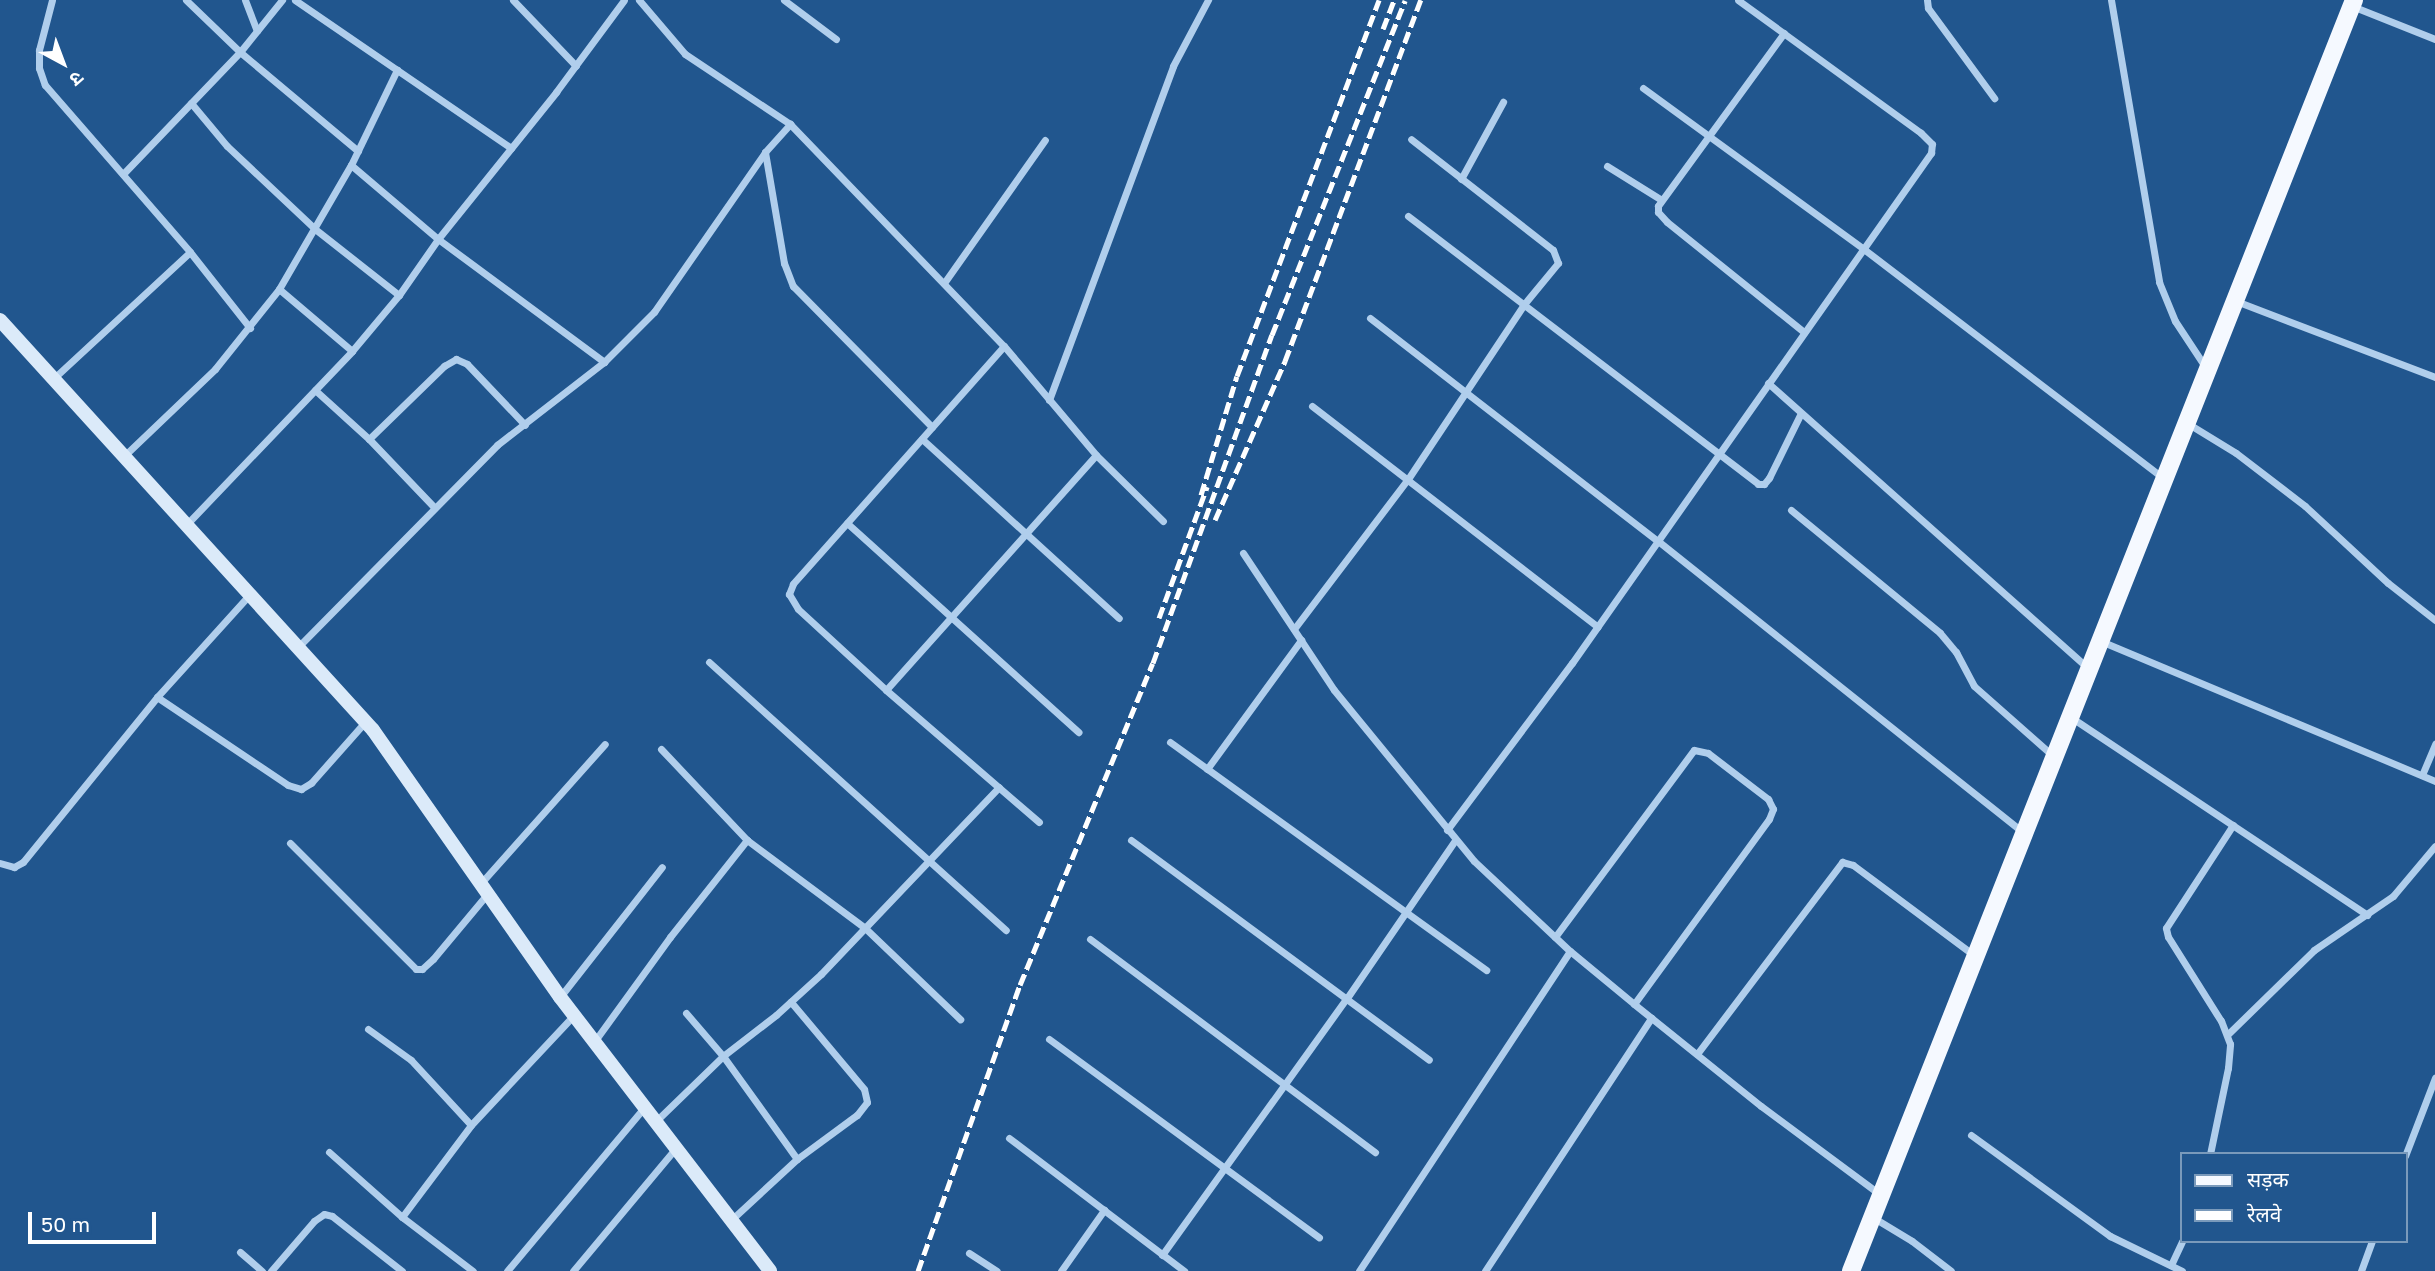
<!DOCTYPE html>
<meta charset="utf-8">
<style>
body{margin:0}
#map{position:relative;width:2435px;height:1271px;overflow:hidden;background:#21568e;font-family:"Golos Text","Noto Sans Devanagari",sans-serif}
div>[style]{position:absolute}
.street>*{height:7px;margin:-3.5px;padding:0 3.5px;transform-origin:3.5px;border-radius:3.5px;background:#b0ceec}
.secondary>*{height:14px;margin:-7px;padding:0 7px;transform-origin:7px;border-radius:7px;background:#dbeaf9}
.primary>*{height:18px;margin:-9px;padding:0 9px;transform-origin:9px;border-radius:9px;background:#f5f9ff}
.rail>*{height:5px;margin-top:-2.5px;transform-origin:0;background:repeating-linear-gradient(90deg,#fff 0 12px,transparent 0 17px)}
span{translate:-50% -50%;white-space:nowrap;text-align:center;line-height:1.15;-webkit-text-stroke:7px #21568e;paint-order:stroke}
.legend{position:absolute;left:2180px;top:1152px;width:228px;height:91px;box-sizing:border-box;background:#21568e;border:2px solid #7a9abb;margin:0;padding:9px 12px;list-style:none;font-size:21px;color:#fff}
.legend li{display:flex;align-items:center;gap:14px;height:35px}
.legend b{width:35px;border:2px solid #7a9abb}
.north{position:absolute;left:28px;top:28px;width:70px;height:70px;-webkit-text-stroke:5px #21568e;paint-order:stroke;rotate:139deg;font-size:19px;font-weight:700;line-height:28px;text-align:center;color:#fff}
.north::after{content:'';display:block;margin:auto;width:24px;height:32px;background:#fff;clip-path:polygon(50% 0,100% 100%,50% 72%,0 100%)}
.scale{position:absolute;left:28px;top:1212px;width:128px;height:32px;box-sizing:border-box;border:4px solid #fff;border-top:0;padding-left:9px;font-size:21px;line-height:24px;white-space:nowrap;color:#fff;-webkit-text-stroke:5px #21568e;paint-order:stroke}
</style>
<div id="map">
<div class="street">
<div style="left:52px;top:0;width:52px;rotate:104.6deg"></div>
<div style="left:39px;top:50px;width:18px;rotate:90deg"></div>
<div style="left:39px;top:68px;width:18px;rotate:71deg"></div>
<div style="left:45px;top:85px;width:221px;rotate:49deg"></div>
<div style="left:190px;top:252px;width:97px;rotate:51.7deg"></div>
<div style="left:186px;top:0;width:75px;rotate:43.9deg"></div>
<div style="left:240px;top:52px;width:154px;rotate:40deg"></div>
<div style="left:245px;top:0;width:33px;rotate:69deg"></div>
<div style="left:295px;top:0;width:262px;rotate:34.4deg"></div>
<div style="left:513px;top:0;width:91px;rotate:46.3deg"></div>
<div style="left:639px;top:0;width:71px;rotate:49.6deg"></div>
<div style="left:685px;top:54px;width:126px;rotate:33.7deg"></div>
<div style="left:790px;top:124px;width:308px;rotate:46.1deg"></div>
<div style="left:1004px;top:346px;width:143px;rotate:49.8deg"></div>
<div style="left:1096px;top:455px;width:94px;rotate:44.6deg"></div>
<div style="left:784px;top:0;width:65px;rotate:36.9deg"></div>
<div style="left:1927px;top:0;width:8px;rotate:83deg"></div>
<div style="left:1928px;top:8px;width:112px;rotate:53.7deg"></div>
<div style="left:2111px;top:0;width:286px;rotate:80.3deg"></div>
<div style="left:2159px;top:282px;width:42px;rotate:67.7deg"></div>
<div style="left:2175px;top:321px;width:56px;rotate:56.6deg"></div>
<div style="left:2352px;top:6px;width:89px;rotate:21.7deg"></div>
<div style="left:1784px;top:33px;width:214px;rotate:126.1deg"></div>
<div style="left:1658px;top:206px;width:6px;rotate:90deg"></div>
<div style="left:1658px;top:212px;width:13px;rotate:48deg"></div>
<div style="left:1667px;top:222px;width:176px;rotate:38.8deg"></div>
<div style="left:1643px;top:88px;width:275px;rotate:36.1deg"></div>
<div style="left:1865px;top:250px;width:377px;rotate:37.4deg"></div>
<div style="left:191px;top:103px;width:56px;rotate:50.1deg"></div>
<div style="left:227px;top:146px;width:121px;rotate:43.3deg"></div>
<div style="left:315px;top:229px;width:107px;rotate:38.2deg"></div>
<div style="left:765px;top:152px;width:113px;rotate:80.3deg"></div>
<div style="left:784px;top:263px;width:25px;rotate:69deg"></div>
<div style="left:793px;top:286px;width:198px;rotate:45.4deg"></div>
<div style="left:351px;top:165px;width:114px;rotate:40.4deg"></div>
<div style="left:438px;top:239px;width:207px;rotate:36.5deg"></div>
<div style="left:1607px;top:166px;width:62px;rotate:31.9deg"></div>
<div style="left:123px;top:174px;width:169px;rotate:-46.2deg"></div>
<div style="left:240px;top:52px;width:67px;rotate:-51.1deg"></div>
<div style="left:1461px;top:179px;width:88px;rotate:-61.4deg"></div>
<div style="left:1408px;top:216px;width:441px;rotate:37.4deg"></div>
<div style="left:1758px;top:484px;width:6px"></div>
<div style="left:1764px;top:484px;width:8px;rotate:-50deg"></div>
<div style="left:1769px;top:478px;width:72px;rotate:-63.8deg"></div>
<div style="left:944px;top:283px;width:175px;rotate:-54.8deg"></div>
<div style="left:279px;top:289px;width:96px;rotate:40.3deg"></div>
<div style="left:2236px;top:301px;width:213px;rotate:20.9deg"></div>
<div style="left:1370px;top:318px;width:364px;rotate:37.8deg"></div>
<div style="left:1658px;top:541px;width:467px;rotate:38.6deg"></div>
<div style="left:1004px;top:346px;width:318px;rotate:131.6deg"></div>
<div style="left:793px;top:584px;width:11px;rotate:112deg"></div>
<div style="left:789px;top:594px;width:17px;rotate:59deg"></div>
<div style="left:798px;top:609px;width:120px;rotate:42.6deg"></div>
<div style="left:886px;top:690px;width:202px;rotate:40.8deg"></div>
<div style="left:54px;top:378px;width:185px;rotate:-42.8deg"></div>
<div style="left:1768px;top:383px;width:429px;rotate:41.7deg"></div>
<div style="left:315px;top:390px;width:73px;rotate:42.2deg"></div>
<div style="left:369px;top:439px;width:94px;rotate:46.3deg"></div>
<div style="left:1049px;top:400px;width:356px;rotate:-69.6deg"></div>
<div style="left:1173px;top:66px;width:75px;rotate:-62.1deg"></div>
<div style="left:1312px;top:406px;width:361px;rotate:37.7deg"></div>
<div style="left:2187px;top:423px;width:57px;rotate:31.5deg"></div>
<div style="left:2236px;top:453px;width:87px;rotate:37.5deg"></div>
<div style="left:2305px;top:506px;width:113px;rotate:42.9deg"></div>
<div style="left:2388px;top:583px;width:60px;rotate:38.2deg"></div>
<div style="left:369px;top:439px;width:105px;rotate:-44.2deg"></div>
<div style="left:444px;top:366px;width:14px;rotate:-30deg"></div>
<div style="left:456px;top:359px;width:12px;rotate:24deg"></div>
<div style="left:467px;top:364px;width:84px;rotate:46.4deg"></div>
<div style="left:922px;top:439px;width:266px;rotate:42.3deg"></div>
<div style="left:124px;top:456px;width:126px;rotate:-43.7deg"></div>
<div style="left:215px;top:369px;width:102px;rotate:-51.3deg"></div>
<div style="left:279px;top:289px;width:143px;rotate:-59.9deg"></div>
<div style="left:351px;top:165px;width:106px;rotate:-64.2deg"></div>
<div style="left:1791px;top:510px;width:193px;rotate:39.5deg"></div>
<div style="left:1940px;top:633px;width:25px;rotate:50deg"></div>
<div style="left:1956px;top:652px;width:38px;rotate:62deg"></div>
<div style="left:1974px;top:686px;width:104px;rotate:41.5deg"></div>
<div style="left:847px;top:523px;width:312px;rotate:42.1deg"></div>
<div style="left:186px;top:525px;width:240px;rotate:-46.3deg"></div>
<div style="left:352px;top:351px;width:73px;rotate:-50deg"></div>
<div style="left:399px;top:295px;width:68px;rotate:-55.1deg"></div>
<div style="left:438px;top:239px;width:189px;rotate:-51.2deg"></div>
<div style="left:556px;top:92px;width:114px;rotate:-53.5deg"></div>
<div style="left:1243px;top:553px;width:164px;rotate:56.4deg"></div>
<div style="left:1334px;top:690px;width:221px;rotate:50.7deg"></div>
<div style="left:1474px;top:861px;width:132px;rotate:43.2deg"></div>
<div style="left:1570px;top:951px;width:83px;rotate:39.6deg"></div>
<div style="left:1634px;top:1004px;width:163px;rotate:38.8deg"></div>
<div style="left:1761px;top:1106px;width:149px;rotate:36.6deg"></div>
<div style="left:1294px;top:629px;width:188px;rotate:-52.8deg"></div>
<div style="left:1408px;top:479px;width:211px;rotate:-56.4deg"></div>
<div style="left:1525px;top:303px;width:52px;rotate:-50.5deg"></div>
<div style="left:1558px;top:263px;width:14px;rotate:-111deg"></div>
<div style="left:1553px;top:250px;width:180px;rotate:-142deg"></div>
<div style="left:2103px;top:642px;width:360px;rotate:22.7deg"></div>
<div style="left:298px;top:647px;width:284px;rotate:-45.4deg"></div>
<div style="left:497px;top:445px;width:135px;rotate:-37.8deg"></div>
<div style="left:604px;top:362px;width:71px;rotate:-45deg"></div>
<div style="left:654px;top:312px;width:195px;rotate:-55.2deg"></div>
<div style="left:765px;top:152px;width:38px;rotate:-48deg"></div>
<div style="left:709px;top:662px;width:400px;rotate:42.1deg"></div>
<div style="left:886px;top:690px;width:315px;rotate:-48.2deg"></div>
<div style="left:157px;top:697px;width:158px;rotate:33.9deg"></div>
<div style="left:288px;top:785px;width:14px;rotate:17deg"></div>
<div style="left:301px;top:789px;width:12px;rotate:-31deg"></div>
<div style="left:311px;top:783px;width:81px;rotate:-48.5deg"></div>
<div style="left:2072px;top:718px;width:355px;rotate:33.7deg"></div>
<div style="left:1170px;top:742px;width:390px;rotate:35.8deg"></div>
<div style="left:661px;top:749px;width:125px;rotate:46.6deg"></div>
<div style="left:747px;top:840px;width:147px;rotate:36.7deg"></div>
<div style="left:865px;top:928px;width:132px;rotate:43.8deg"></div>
<div style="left:1207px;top:769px;width:160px;rotate:-53.9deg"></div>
<div style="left:2422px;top:775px;width:34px;rotate:-67deg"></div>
<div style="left:1447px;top:830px;width:209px;rotate:-53.2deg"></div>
<div style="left:1572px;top:663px;width:624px;rotate:-54.86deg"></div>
<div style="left:1931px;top:153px;width:9px;rotate:-84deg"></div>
<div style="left:1932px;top:144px;width:16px;rotate:-135deg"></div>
<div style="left:1921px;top:133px;width:226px;rotate:-144deg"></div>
<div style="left:1131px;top:840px;width:370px;rotate:36.4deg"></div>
<div style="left:290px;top:843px;width:178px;rotate:45deg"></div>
<div style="left:416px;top:969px;width:6px"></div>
<div style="left:422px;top:969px;width:15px;rotate:-42deg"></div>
<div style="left:433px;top:959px;width:86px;rotate:-50.2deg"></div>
<div style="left:0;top:863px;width:15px;rotate:16deg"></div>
<div style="left:14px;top:867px;width:10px;rotate:-29deg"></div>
<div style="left:23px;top:862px;width:213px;rotate:-50.9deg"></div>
<div style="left:157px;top:697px;width:139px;rotate:-47.9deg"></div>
<div style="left:481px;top:883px;width:186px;rotate:-48.3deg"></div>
<div style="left:1555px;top:937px;width:233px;rotate:-53.4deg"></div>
<div style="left:1694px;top:750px;width:14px;rotate:12deg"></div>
<div style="left:1708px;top:753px;width:76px;rotate:37.5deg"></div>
<div style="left:1768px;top:799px;width:11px;rotate:63deg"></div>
<div style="left:1773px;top:809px;width:11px;rotate:112deg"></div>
<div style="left:1769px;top:819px;width:229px;rotate:126.1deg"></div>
<div style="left:1090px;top:939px;width:356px;rotate:36.8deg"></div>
<div style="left:560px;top:997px;width:165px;rotate:-51.9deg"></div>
<div style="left:686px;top:1013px;width:57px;rotate:49.3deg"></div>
<div style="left:723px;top:1056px;width:127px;rotate:54.3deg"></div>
<div style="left:368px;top:1029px;width:53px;rotate:35.8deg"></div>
<div style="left:411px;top:1060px;width:88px;rotate:47.3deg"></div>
<div style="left:2228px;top:1034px;width:120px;rotate:-44.3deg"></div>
<div style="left:2314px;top:950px;width:96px;rotate:-34.4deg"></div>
<div style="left:2393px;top:896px;width:65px;rotate:-50deg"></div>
<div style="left:1049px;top:1039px;width:335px;rotate:36.3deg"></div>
<div style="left:594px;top:1042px;width:130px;rotate:-54.1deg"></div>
<div style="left:670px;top:937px;width:124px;rotate:-51.6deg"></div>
<div style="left:1697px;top:1054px;width:241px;rotate:-52.9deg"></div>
<div style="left:1842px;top:862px;width:11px;rotate:15deg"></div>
<div style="left:1853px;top:865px;width:152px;rotate:36.7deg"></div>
<div style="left:656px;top:1121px;width:93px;rotate:-44.1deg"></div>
<div style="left:723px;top:1056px;width:67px;rotate:-37.7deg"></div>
<div style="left:776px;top:1015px;width:61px;rotate:-42.3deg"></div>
<div style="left:821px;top:974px;width:258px;rotate:-46.4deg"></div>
<div style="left:1971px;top:1135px;width:172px;rotate:36deg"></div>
<div style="left:2110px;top:1236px;width:80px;rotate:25.9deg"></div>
<div style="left:1009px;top:1138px;width:220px;rotate:37.2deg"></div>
<div style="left:329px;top:1152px;width:98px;rotate:41.7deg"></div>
<div style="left:402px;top:1217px;width:89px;rotate:37.3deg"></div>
<div style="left:2210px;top:1154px;width:88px;rotate:-78.2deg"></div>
<div style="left:2228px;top:1068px;width:24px;rotate:-85deg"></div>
<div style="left:2230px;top:1044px;width:25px;rotate:-111deg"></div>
<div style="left:2221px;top:1021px;width:99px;rotate:-122.2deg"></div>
<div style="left:2168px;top:937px;width:9px;rotate:-103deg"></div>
<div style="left:2166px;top:928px;width:123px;rotate:-57deg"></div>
<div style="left:2405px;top:1156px;width:84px;rotate:-69deg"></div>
<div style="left:402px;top:1217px;width:115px;rotate:-53.1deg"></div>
<div style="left:471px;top:1125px;width:151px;rotate:-46.9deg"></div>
<div style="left:1874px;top:1218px;width:44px;rotate:31.2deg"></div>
<div style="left:1912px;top:1241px;width:49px;rotate:37.6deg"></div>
<div style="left:730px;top:1221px;width:91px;rotate:-42.8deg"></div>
<div style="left:797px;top:1159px;width:74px;rotate:-36.3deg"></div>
<div style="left:857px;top:1115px;width:16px;rotate:-52deg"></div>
<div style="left:867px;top:1102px;width:13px;rotate:-103deg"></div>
<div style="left:864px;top:1089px;width:114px;rotate:-130deg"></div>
<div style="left:240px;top:1252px;width:29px;rotate:41deg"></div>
<div style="left:969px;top:1253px;width:33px;rotate:33deg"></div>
<div style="left:1162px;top:1255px;width:317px;rotate:-54.3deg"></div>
<div style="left:1347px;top:998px;width:191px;rotate:-55.6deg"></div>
<div style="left:2171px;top:1265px;width:26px;rotate:-65deg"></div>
<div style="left:271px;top:1271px;width:66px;rotate:-49.3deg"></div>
<div style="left:314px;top:1221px;width:12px;rotate:-35deg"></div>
<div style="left:324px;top:1214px;width:8px;rotate:14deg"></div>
<div style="left:332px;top:1216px;width:89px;rotate:38.2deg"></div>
<div style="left:507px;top:1271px;width:213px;rotate:-50deg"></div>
<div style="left:573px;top:1271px;width:160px;rotate:-50.1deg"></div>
<div style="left:1061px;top:1271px;width:75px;rotate:-54.8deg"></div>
<div style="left:1359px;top:1271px;width:383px;rotate:-56.6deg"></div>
<div style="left:1485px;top:1271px;width:303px;rotate:-56.7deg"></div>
<div style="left:2361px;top:1271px;width:32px;rotate:-70deg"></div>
</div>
<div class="secondary">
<div style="left:0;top:320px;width:554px;rotate:47.71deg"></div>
<div style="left:373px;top:730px;width:326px;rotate:55deg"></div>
<div style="left:560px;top:997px;width:345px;rotate:52.5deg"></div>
</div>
<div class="primary">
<div style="left:1851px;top:1271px;width:1367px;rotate:-68.41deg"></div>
</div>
<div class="rail">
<div style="left:1383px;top:29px;width:31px;rotate:-69deg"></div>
<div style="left:1201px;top:495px;width:124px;rotate:-73.2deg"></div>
<div style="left:1237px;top:376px;width:402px;rotate:-69.3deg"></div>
<div style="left:1215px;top:520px;width:174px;rotate:-66.2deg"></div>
<div style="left:1285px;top:361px;width:386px;rotate:-69.4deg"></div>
<div style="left:1159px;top:618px;width:140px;rotate:-69.9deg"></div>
<div style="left:918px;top:1271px;width:304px;rotate:-70.4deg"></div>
<div style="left:1020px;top:985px;width:348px;rotate:-67.6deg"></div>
<div style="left:1153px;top:663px;width:349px;rotate:-70.1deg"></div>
<div style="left:1272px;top:335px;width:360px;rotate:-68.3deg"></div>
</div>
<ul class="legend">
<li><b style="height:9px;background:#f5f9ff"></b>सड़क</li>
<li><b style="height:9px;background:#fff"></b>रेलवे</li>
</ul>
<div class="north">उ</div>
<div class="scale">50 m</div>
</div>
